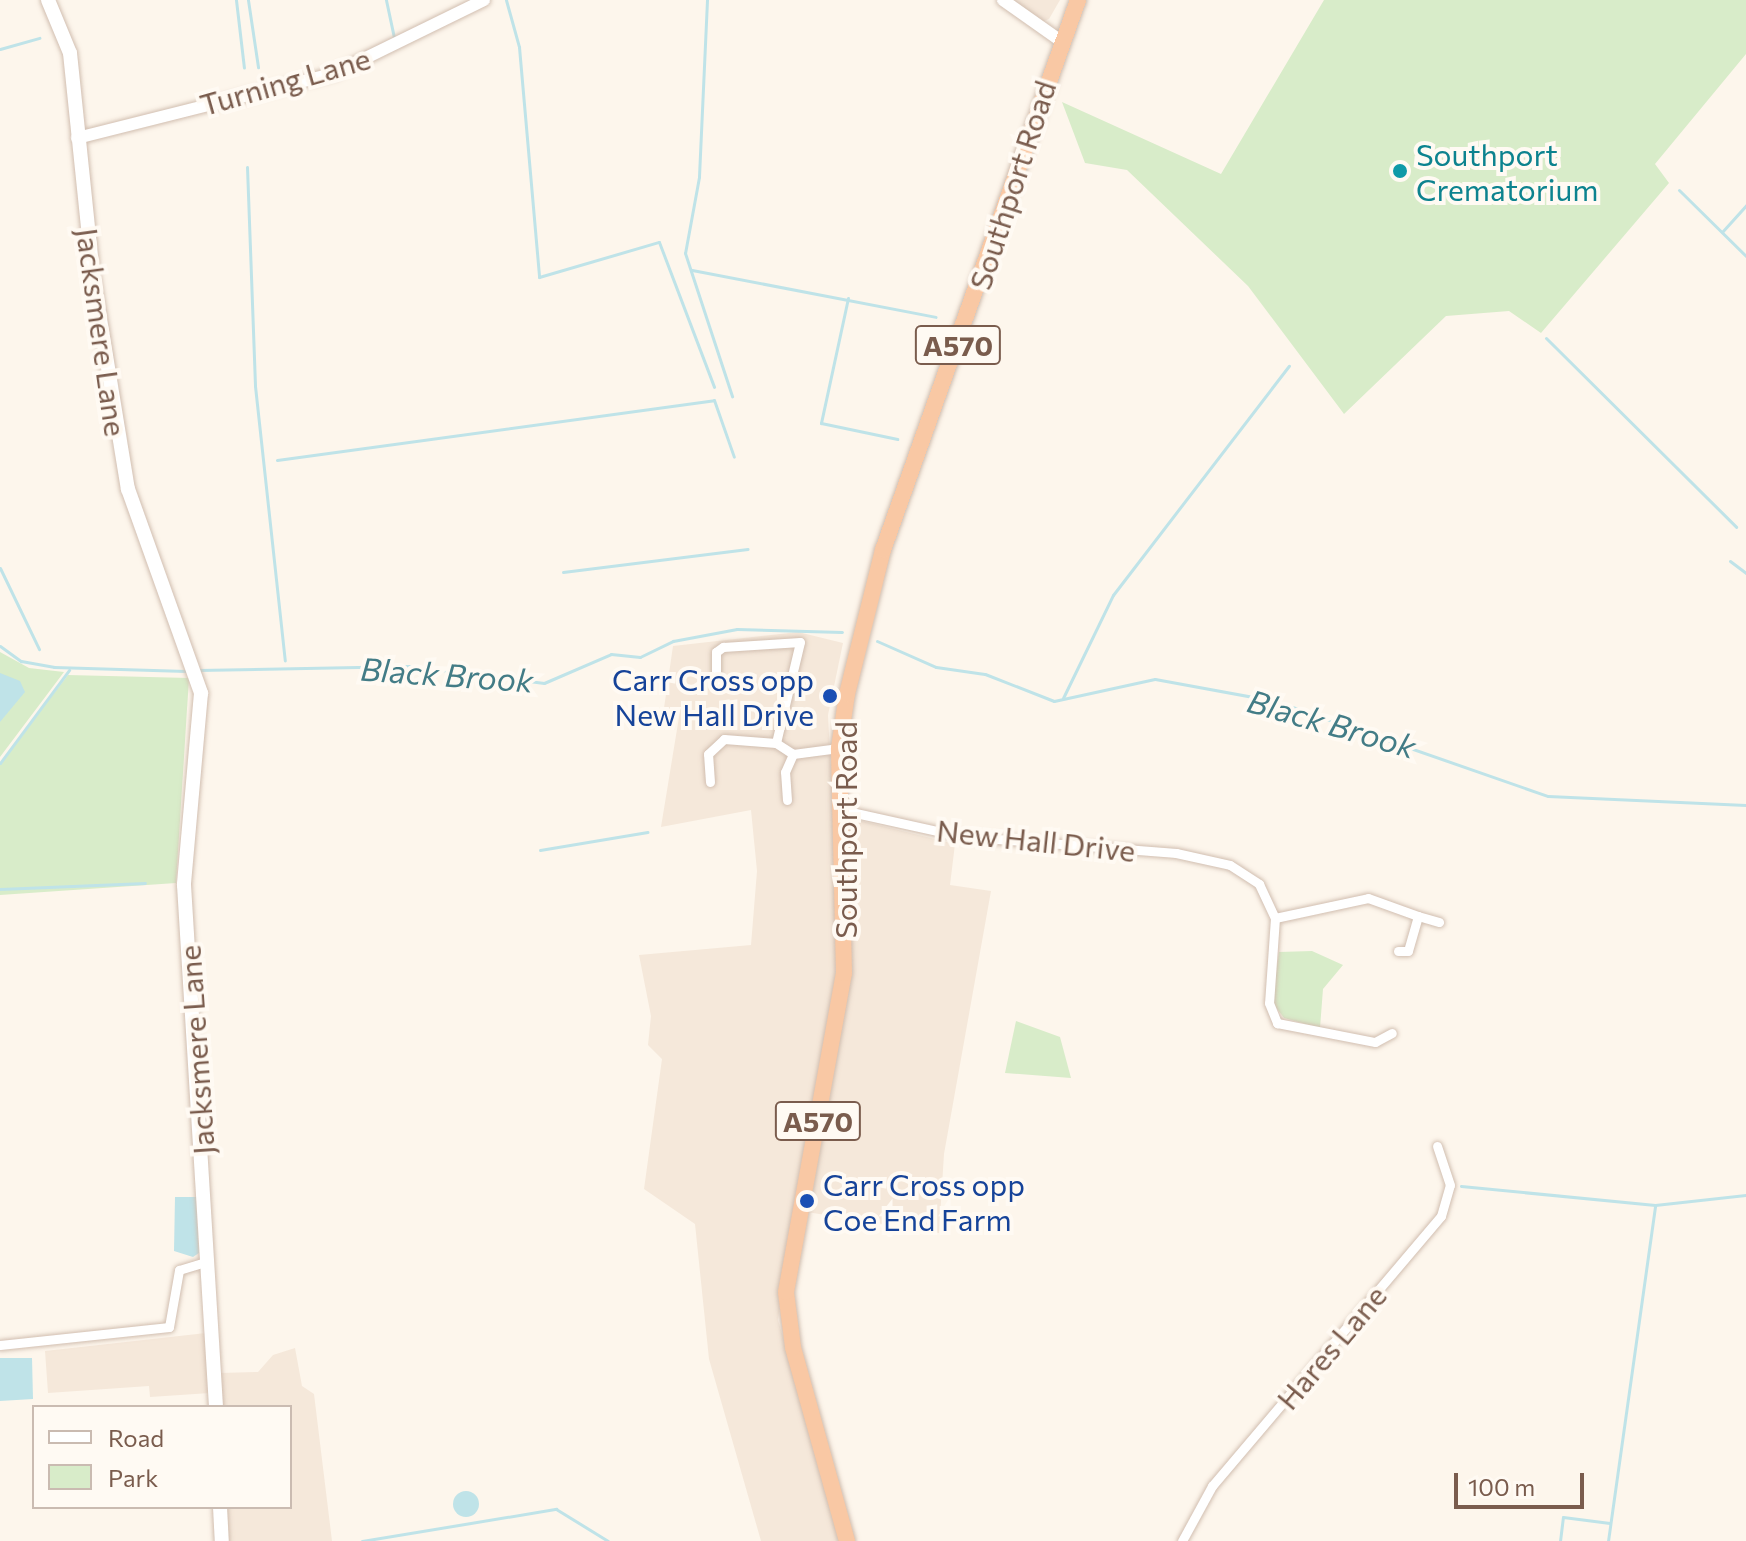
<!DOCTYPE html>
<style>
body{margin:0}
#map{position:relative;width:1746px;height:1541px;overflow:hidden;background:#fdf6ec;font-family:Commissioner,sans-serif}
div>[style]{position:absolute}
.residential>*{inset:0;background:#f5e8da}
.green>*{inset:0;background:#d8ecc9}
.water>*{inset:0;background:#bfe3e8}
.round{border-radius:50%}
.stream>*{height:3px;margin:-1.5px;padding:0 1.5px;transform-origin:1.5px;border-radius:1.5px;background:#bfe3e8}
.roads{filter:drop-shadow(0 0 2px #d1beb0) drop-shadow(0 0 2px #d1beb0)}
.minor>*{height:9px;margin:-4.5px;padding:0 4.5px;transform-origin:4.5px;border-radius:4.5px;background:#fff}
.tertiary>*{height:12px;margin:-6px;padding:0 6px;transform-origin:6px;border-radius:6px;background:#fff}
.secondary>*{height:14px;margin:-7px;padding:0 7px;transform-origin:7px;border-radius:7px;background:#fff}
.trunk>*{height:16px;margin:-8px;padding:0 8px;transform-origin:8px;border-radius:8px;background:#f9c8a4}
.dots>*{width:22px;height:22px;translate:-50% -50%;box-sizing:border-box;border:4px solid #fffaf3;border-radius:50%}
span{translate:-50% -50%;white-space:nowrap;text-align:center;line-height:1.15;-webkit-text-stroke:8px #fffaf3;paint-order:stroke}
.shield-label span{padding:2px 6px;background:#fffaf3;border:2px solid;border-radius:6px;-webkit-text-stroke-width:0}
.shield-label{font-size:28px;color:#7a5c4d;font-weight:700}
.street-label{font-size:30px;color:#7a5c4d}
.culture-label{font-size:30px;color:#0d838f}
.left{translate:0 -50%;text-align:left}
.transit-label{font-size:30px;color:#164399}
.right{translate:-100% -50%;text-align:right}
.water-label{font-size:32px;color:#437c86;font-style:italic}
.legend{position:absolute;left:32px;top:1405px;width:260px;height:104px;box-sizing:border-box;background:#fffaf3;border:2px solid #cabbb1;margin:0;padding:10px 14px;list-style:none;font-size:24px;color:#7a5c4d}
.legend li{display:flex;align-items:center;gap:16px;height:40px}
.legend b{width:40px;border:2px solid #cabbb1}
.scale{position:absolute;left:1454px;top:1473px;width:130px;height:36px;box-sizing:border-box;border:4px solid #7a5c4d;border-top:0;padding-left:10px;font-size:24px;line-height:28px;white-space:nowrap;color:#7a5c4d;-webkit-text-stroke:6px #fffaf3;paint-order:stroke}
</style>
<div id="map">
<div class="residential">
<div style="clip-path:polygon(1010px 0,1060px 0,1049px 19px,1037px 24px)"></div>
<div style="clip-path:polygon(798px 632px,843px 643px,828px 715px,833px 814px,955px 844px,950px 885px,991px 891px,944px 1154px,939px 1233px,794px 1210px,778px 1320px,842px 1541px,761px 1541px,709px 1359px,695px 1224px,644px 1189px,662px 1059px,648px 1045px,651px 1016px,639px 955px,751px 945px,757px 871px,751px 810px,661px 827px,680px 711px,664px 708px,673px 646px)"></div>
<div style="clip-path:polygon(206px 1333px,210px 1393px,150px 1397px,149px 1386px,48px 1393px,45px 1351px)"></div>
<div style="clip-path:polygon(295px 1348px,302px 1386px,314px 1394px,332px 1541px,228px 1541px,226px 1507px,290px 1507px,290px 1407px,222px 1407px,220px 1373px,258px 1372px,273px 1355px)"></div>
</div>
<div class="green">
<div style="clip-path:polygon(1324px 0,1746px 0,1746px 54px,1655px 164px,1669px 183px,1541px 333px,1509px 311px,1446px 316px,1344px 414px,1248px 286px,1127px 170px,1085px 163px,1062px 102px,1221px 174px)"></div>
<div style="clip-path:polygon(0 652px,29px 668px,64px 672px,0 757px)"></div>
<div style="clip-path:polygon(68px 675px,189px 678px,176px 883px,0 895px,0 763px)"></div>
<div style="clip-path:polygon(1312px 951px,1343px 965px,1323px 989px,1320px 1028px,1284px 1018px,1272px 1002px,1279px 952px)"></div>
<div style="clip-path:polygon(1016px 1021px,1060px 1037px,1071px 1078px,1005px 1073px)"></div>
</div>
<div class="water">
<div style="clip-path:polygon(0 673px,20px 681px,25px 692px,0 722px)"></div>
<div style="clip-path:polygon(175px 1197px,196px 1197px,199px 1253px,193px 1257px,174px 1251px)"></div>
<div style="clip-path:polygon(0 1358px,32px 1358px,33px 1399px,0 1401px)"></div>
<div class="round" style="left:453px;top:1491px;width:26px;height:26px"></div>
</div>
<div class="stream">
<div style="left:236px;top:0;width:68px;rotate:83.3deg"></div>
<div style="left:248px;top:0;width:68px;rotate:81.5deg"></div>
<div style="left:386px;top:0;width:38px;rotate:78deg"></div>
<div style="left:506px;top:0;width:49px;rotate:74.5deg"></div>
<div style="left:519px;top:47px;width:231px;rotate:85deg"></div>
<div style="left:539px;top:277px;width:125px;rotate:-16.3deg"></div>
<div style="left:659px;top:242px;width:155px;rotate:69.2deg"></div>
<div style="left:707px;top:0;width:177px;rotate:92.6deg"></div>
<div style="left:699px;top:177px;width:77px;rotate:100.4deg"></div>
<div style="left:685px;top:253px;width:151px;rotate:71.8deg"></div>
<div style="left:0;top:49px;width:41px;rotate:-15.8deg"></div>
<div style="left:247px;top:167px;width:219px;rotate:87.9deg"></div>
<div style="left:255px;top:386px;width:276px;rotate:83.8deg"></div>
<div style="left:1679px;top:190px;width:94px;rotate:44.6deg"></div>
<div style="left:1722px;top:232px;width:36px;rotate:-48deg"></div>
<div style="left:692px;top:270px;width:248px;rotate:10.9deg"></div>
<div style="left:848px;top:298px;width:128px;rotate:102.2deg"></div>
<div style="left:821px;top:423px;width:78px;rotate:11.9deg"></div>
<div style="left:1546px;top:338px;width:268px;rotate:44.8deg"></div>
<div style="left:277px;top:460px;width:441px;rotate:-7.8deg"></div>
<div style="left:714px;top:400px;width:60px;rotate:70.7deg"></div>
<div style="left:1730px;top:561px;width:20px;rotate:37deg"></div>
<div style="left:0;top:568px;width:90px;rotate:64.3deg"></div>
<div style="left:563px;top:572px;width:186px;rotate:-7.1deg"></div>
<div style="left:877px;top:641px;width:64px;rotate:23.8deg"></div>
<div style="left:936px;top:667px;width:49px;rotate:8.1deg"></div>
<div style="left:985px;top:674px;width:74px;rotate:21.4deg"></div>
<div style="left:1054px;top:701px;width:103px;rotate:-12.3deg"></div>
<div style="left:1155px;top:679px;width:122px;rotate:10.4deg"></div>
<div style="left:1275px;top:701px;width:289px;rotate:19.2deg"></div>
<div style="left:1548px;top:796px;width:198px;rotate:2.6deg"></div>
<div style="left:0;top:646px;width:26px;rotate:36deg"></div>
<div style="left:21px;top:661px;width:34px;rotate:10deg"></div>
<div style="left:54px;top:667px;width:132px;rotate:1.7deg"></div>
<div style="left:198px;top:670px;width:212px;rotate:-1.1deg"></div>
<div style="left:410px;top:666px;width:135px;rotate:7.2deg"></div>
<div style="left:544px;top:683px;width:73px;rotate:-23.4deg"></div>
<div style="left:611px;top:654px;width:29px;rotate:6deg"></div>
<div style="left:640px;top:657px;width:37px;rotate:-26deg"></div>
<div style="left:673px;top:641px;width:65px;rotate:-10.6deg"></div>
<div style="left:737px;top:629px;width:105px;rotate:1.6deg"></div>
<div style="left:1063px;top:698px;width:114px;rotate:-64.1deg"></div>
<div style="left:1113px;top:595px;width:289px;rotate:-52.5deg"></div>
<div style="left:0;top:763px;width:116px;rotate:-53.4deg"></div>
<div style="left:540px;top:850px;width:109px;rotate:-9.5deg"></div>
<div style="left:0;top:889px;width:145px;rotate:-2.4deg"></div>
<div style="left:1461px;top:1186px;width:195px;rotate:5.6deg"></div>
<div style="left:1655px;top:1205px;width:92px;rotate:-6.3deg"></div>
<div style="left:362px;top:1541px;width:197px;rotate:-9.4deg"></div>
<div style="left:556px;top:1509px;width:61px;rotate:31.6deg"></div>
<div style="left:1560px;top:1541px;width:24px;rotate:-83deg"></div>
<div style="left:1563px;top:1517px;width:47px;rotate:7.3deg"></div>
<div style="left:1608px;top:1541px;width:339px;rotate:-82deg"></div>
</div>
<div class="roads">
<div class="minor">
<div style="left:716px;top:681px;width:29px;rotate:-90deg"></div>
<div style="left:716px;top:652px;width:9px;rotate:-36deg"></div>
<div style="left:723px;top:647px;width:77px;rotate:-3.7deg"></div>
<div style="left:800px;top:642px;width:104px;rotate:103.4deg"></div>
<div style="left:710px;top:782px;width:28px;rotate:-94deg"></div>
<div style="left:708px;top:754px;width:22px;rotate:-43deg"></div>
<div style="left:724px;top:739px;width:52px;rotate:4.4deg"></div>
<div style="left:776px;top:743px;width:20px;rotate:33deg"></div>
<div style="left:793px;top:754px;width:46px;rotate:-7.4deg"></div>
<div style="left:787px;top:800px;width:28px;rotate:-94deg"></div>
<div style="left:785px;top:772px;width:20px;rotate:-66deg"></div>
<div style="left:842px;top:810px;width:120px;rotate:12.5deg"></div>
<div style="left:959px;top:836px;width:218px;rotate:4.5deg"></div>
<div style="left:1176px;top:853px;width:55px;rotate:12.5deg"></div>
<div style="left:1230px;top:865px;width:35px;rotate:33deg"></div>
<div style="left:1259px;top:884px;width:38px;rotate:65deg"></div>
<div style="left:1275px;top:918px;width:85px;rotate:94deg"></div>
<div style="left:1269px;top:1003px;width:22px;rotate:68deg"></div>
<div style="left:1277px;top:1023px;width:100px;rotate:11deg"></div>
<div style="left:1375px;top:1042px;width:19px;rotate:-28deg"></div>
<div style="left:1418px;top:916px;width:22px;rotate:16deg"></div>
<div style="left:1275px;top:918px;width:95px;rotate:-12.1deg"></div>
<div style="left:1368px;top:898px;width:53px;rotate:19.8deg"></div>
<div style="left:1418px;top:916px;width:36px;rotate:106deg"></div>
<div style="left:1408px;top:951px;width:10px;rotate:180deg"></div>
<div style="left:0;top:1345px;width:170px;rotate:-6.1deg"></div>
<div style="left:169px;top:1327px;width:58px;rotate:-80deg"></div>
<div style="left:179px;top:1270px;width:31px;rotate:-17deg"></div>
<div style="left:1182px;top:1541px;width:63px;rotate:-61.4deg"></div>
<div style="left:1212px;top:1486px;width:354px;rotate:-49.7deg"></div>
<div style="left:1441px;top:1216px;width:32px;rotate:-74deg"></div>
<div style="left:1450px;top:1185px;width:41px;rotate:-108.4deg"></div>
</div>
<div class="tertiary">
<div style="left:1003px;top:0;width:67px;rotate:35.3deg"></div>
<div style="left:77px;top:138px;width:266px;rotate:-14.1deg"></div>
<div style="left:335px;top:73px;width:166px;rotate:-26.1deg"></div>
</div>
<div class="secondary">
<div style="left:48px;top:0;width:57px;rotate:67.5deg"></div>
<div style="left:70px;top:53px;width:224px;rotate:84.1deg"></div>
<div style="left:93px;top:276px;width:216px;rotate:80.7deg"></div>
<div style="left:128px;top:489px;width:217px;rotate:70.3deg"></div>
<div style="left:201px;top:693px;width:193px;rotate:95.1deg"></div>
<div style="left:184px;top:885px;width:523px;rotate:86.49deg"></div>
<div style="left:220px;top:1507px;width:34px;rotate:87deg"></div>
</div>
<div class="trunk">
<div style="left:847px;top:1541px;width:201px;rotate:-105.6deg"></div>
<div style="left:793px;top:1347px;width:55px;rotate:-97.3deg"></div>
<div style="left:786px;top:1292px;width:324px;rotate:-79.7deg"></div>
<div style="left:844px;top:973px;width:225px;rotate:-91.3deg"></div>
<div style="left:839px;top:748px;width:55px;rotate:-81.6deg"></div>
<div style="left:847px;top:694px;width:148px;rotate:-76deg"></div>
<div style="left:883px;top:550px;width:584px;rotate:-70.48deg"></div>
</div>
</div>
<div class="dots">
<div style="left:1400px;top:171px;background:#0f9aa8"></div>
<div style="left:830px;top:696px;background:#1a4fb4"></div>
<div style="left:807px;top:1201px;background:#1a4fb4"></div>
</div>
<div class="shield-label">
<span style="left:958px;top:345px">A570</span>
<span style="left:818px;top:1121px">A570</span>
</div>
<div class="street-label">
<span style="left:285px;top:81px;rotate:-16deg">Turning Lane</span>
<span style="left:1012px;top:185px;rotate:-72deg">Southport Road</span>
<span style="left:102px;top:332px;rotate:82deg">Jacksmere Lane</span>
<span style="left:845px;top:830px;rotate:-90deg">Southport Road</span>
<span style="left:1036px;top:840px;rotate:6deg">New Hall Drive</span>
<span style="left:196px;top:1050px;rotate:-94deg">Jacksmere Lane</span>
<span style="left:1331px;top:1347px;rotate:-50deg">Hares Lane</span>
</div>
<div class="culture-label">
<span class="left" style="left:1416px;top:171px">Southport<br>Crematorium</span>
</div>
<div class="transit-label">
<span class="right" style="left:814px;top:696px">Carr Cross opp<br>New Hall Drive</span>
<span class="left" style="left:823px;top:1201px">Carr Cross opp<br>Coe End Farm</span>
</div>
<div class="water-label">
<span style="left:447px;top:674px;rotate:4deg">Black Brook</span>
<span style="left:1332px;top:723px;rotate:16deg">Black Brook</span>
</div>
<ul class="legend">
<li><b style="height:10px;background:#fff"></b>Road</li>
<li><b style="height:22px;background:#d8ecc9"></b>Park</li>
</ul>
<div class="scale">100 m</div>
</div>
